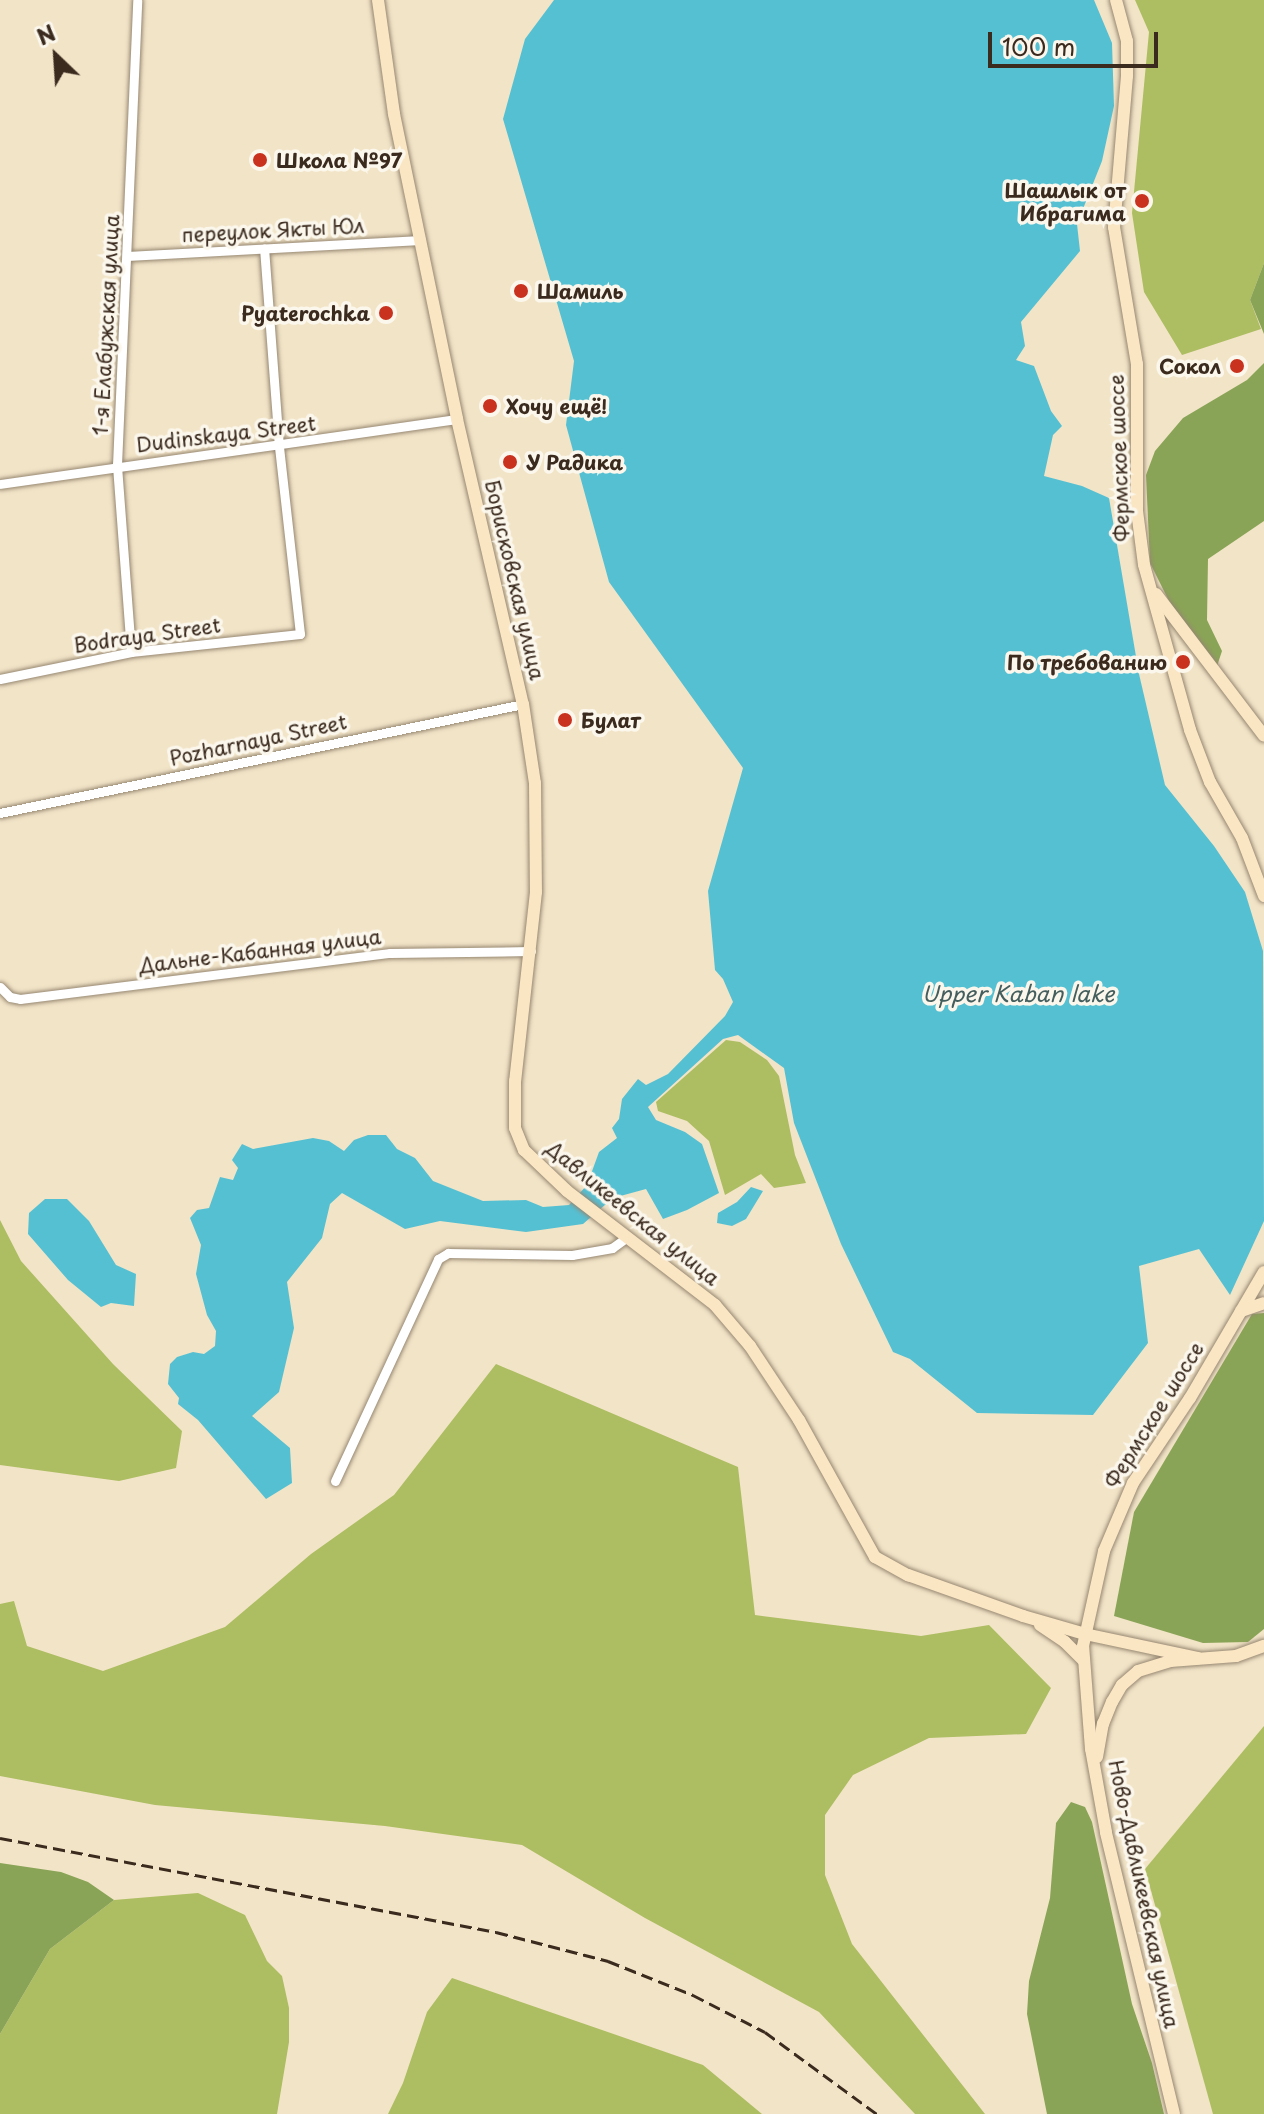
<!DOCTYPE html>
<meta charset="utf-8">
<style>
body{margin:0}
#map{position:relative;width:1264px;height:2114px;overflow:hidden;background:#f2e4c7;font-family:"Playpen Sans",sans-serif}
div>[style]{position:absolute}
.green>*{inset:0;background:#adbd61}
.forest>*{inset:0;background:#8aa457}
.water>*{inset:0;background:#56c0d3}
.roads{filter:drop-shadow(0 0 2px #968772) drop-shadow(0 0 2px #968772)}
.street>*{height:9px;margin:-4.5px;padding:0 4.5px;transform-origin:4.5px;border-radius:4.5px;background:#fff}
.secondary>*{height:12px;margin:-6px;padding:0 6px;transform-origin:6px;border-radius:6px;background:#fbe6c4}
.rail>*{height:3px;margin-top:-1.5px;transform-origin:0;background:repeating-linear-gradient(90deg,#3b2a1e 0 12px,transparent 0 18px)}
.dots>*{width:22px;height:22px;translate:-50% -50%;box-sizing:border-box;border:4px solid #fbf7ec;border-radius:50%}
span{translate:-50% -50%;white-space:nowrap;text-align:center;line-height:1.15;-webkit-text-stroke:7px #fbf7ec;paint-order:stroke}
.poi-label{font-size:20px;color:#3b2a1e;font-weight:700}
.left{translate:0 -50%;text-align:left}
.right{translate:-100% -50%;text-align:right}
.street-label{font-size:20px;color:#3b2a1e}
.water-label{font-size:22px;color:#445e5d;font-style:italic}
.north{position:absolute;left:16px;top:16px;width:80px;height:80px;-webkit-text-stroke:6px #fbf7ec;paint-order:stroke;rotate:335deg;font-size:22px;font-weight:700;line-height:32px;text-align:center;color:#3b2a1e}
.north::after{content:'';display:block;margin:auto;width:28px;height:36px;background:#3b2a1e;clip-path:polygon(50% 0,100% 100%,50% 72%,0 100%)}
.scale{position:absolute;left:988px;top:32px;width:170px;height:36px;box-sizing:border-box;border:4px solid #3b2a1e;border-top:0;padding-left:10px;font-size:24px;line-height:28px;white-space:nowrap;color:#3b2a1e;-webkit-text-stroke:6px #fbf7ec;paint-order:stroke}
</style>
<div id="map">
<div class="green">
<div style="clip-path:polygon(1135px 0,1264px 0,1264px 263px,1250px 300px,1261px 329px,1182px 355px,1144px 292px,1132px 213px,1149px 32px)"></div>
<div style="clip-path:polygon(726px 1040px,740px 1042px,767px 1060px,779px 1076px,795px 1155px,806px 1183px,774px 1188px,761px 1174px,725px 1195px,709px 1141px,687px 1121px,658px 1111px,656px 1102px)"></div>
<div style="clip-path:polygon(0 1220px,21px 1261px,113px 1364px,182px 1431px,176px 1468px,119px 1481px,0 1465px)"></div>
<div style="clip-path:polygon(496px 1364px,738px 1467px,755px 1615px,921px 1636px,989px 1625px,1051px 1688px,1026px 1734px,929px 1738px,853px 1775px,825px 1815px,825px 1875px,852px 1944px,985px 2114px,915px 2114px,819px 2012px,645px 1918px,522px 1845px,385px 1826px,155px 1805px,0 1776px,0 1604px,14px 1601px,27px 1646px,103px 1671px,225px 1627px,311px 1554px,394px 1495px)"></div>
<div style="clip-path:polygon(1264px 1726px,1264px 2114px,1213px 2114px,1145px 1869px)"></div>
<div style="clip-path:polygon(198px 1893px,245px 1915px,267px 1961px,282px 1976px,289px 2008px,289px 2042px,277px 2114px,0 2114px,0 2034px,50px 1949px,114px 1900px)"></div>
<div style="clip-path:polygon(452px 1978px,703px 2065px,762px 2114px,388px 2114px,403px 2083px,427px 2012px)"></div>
</div>
<div class="forest">
<div style="clip-path:polygon(1264px 263px,1264px 334px,1250px 300px)"></div>
<div style="clip-path:polygon(1264px 363px,1264px 521px,1208px 559px,1207px 620px,1222px 651px,1217px 666px,1169px 601px,1150px 563px,1146px 475px,1155px 451px,1183px 418px,1247px 380px)"></div>
<div style="clip-path:polygon(1264px 1313px,1264px 1629px,1248px 1642px,1203px 1643px,1114px 1616px,1134px 1512px,1252px 1314px)"></div>
<div style="clip-path:polygon(1071px 1802px,1085px 1807px,1092px 1822px,1132px 2004px,1152px 2063px,1164px 2114px,1047px 2114px,1027px 2014px,1029px 1981px,1050px 1898px,1056px 1823px)"></div>
<div style="clip-path:polygon(0 1863px,61px 1872px,88px 1882px,114px 1900px,50px 1949px,0 2034px)"></div>
</div>
<div class="water">
<div style="clip-path:polygon(554px 0,1094px 0,1112px 43px,1114px 106px,1102px 161px,1077px 224px,1080px 251px,1021px 322px,1025px 346px,1016px 360px,1034px 366px,1051px 411px,1062px 426px,1053px 435px,1044px 476px,1082px 486px,1109px 498px,1139px 674px,1165px 785px,1214px 846px,1245px 892px,1263px 951px,1264px 1221px,1230px 1295px,1199px 1249px,1139px 1266px,1148px 1343px,1093px 1415px,977px 1413px,910px 1359px,893px 1352px,841px 1244px,794px 1123px,784px 1068px,738px 1035px,723px 1039px,648px 1107px,656px 1120px,685px 1132px,702px 1144px,719px 1193px,687px 1210px,663px 1219px,646px 1189px,613px 1198px,583px 1224px,526px 1232px,440px 1221px,405px 1229px,342px 1193px,330px 1204px,322px 1238px,287px 1282px,294px 1328px,279px 1392px,252px 1416px,290px 1448px,292px 1483px,266px 1499px,198px 1420px,178px 1404px,179px 1398px,168px 1384px,170px 1364px,177px 1357px,193px 1352px,204px 1354px,215px 1346px,216px 1331px,207px 1315px,196px 1274px,201px 1245px,190px 1218px,197px 1210px,209px 1208px,220px 1177px,233px 1180px,238px 1168px,232px 1160px,242px 1144px,253px 1149px,313px 1138px,329px 1141px,344px 1151px,354px 1140px,368px 1135px,386px 1135px,397px 1149px,415px 1158px,433px 1181px,483px 1201px,526px 1200px,543px 1207px,569px 1205px,587px 1185px,599px 1152px,617px 1138px,612px 1128px,619px 1119px,622px 1099px,638px 1079px,646px 1085px,668px 1074px,725px 1016px,733px 1002px,723px 979px,715px 970px,708px 891px,743px 768px,609px 582px,566px 425px,574px 361px,503px 119px,525px 39px)"></div>
<div style="clip-path:polygon(751px 1187px,763px 1191px,746px 1219px,732px 1226px,717px 1223px,718px 1213px,737px 1202px)"></div>
<div style="clip-path:polygon(45px 1199px,67px 1199px,89px 1221px,116px 1265px,136px 1274px,134px 1306px,111px 1303px,101px 1307px,68px 1280px,28px 1234px,29px 1213px)"></div>
</div>
<div class="roads">
<div class="street">
<div style="left:127px;top:256px;width:294px;rotate:-3.1deg"></div>
<div style="left:0;top:484px;width:462px;rotate:-8.1deg"></div>
<div style="left:131px;top:652px;width:188px;rotate:-94.3deg"></div>
<div style="left:117px;top:465px;width:465px;rotate:-87.5deg"></div>
<div style="left:0;top:679px;width:134px;rotate:-11.6deg"></div>
<div style="left:131px;top:652px;width:170px;rotate:-6.1deg"></div>
<div style="left:300px;top:634px;width:188px;rotate:-96.4deg"></div>
<div style="left:279px;top:447px;width:199px;rotate:-94.3deg"></div>
<div style="left:0;top:813px;width:534px;rotate:-11.77deg"></div>
<div style="left:0;top:987px;width:14px;rotate:45deg"></div>
<div style="left:10px;top:997px;width:10px;rotate:11deg"></div>
<div style="left:20px;top:999px;width:373px;rotate:-7.1deg"></div>
<div style="left:390px;top:953px;width:141px;rotate:-0.8deg"></div>
<div style="left:335px;top:1481px;width:245px;rotate:-65.1deg"></div>
<div style="left:438px;top:1259px;width:12px;rotate:-31deg"></div>
<div style="left:448px;top:1253px;width:124px;rotate:0.9deg"></div>
<div style="left:572px;top:1255px;width:41px;rotate:-9.9deg"></div>
<div style="left:612px;top:1248px;width:19px;rotate:-36deg"></div>
</div>
<div class="secondary">
<div style="left:378px;top:0;width:115px;rotate:82deg"></div>
<div style="left:394px;top:114px;width:311px;rotate:78.3deg"></div>
<div style="left:457px;top:419px;width:293px;rotate:77deg"></div>
<div style="left:523px;top:704px;width:80px;rotate:81.4deg"></div>
<div style="left:535px;top:783px;width:109px;rotate:89.5deg"></div>
<div style="left:536px;top:892px;width:190px;rotate:96.3deg"></div>
<div style="left:515px;top:1081px;width:47px;rotate:90deg"></div>
<div style="left:515px;top:1128px;width:24px;rotate:68deg"></div>
<div style="left:524px;top:1150px;width:59px;rotate:43.6deg"></div>
<div style="left:567px;top:1191px;width:187px;rotate:37.6deg"></div>
<div style="left:715px;top:1305px;width:54px;rotate:49.5deg"></div>
<div style="left:750px;top:1346px;width:89px;rotate:56.5deg"></div>
<div style="left:799px;top:1420px;width:157px;rotate:61deg"></div>
<div style="left:875px;top:1557px;width:38px;rotate:29deg"></div>
<div style="left:908px;top:1575px;width:122px;rotate:19.6deg"></div>
<div style="left:1023px;top:1616px;width:65px;rotate:16.2deg"></div>
<div style="left:1085px;top:1634px;width:116px;rotate:12deg"></div>
<div style="left:1116px;top:0;width:42px;rotate:75deg"></div>
<div style="left:1127px;top:41px;width:35px;rotate:90deg"></div>
<div style="left:1127px;top:76px;width:152px;rotate:94.9deg"></div>
<div style="left:1114px;top:227px;width:139px;rotate:80.5deg"></div>
<div style="left:1137px;top:364px;width:147px;rotate:90deg"></div>
<div style="left:1137px;top:511px;width:54px;rotate:82.6deg"></div>
<div style="left:1144px;top:565px;width:171px;rotate:74.4deg"></div>
<div style="left:1190px;top:730px;width:56px;rotate:69deg"></div>
<div style="left:1210px;top:782px;width:64px;rotate:60.3deg"></div>
<div style="left:1242px;top:838px;width:62px;rotate:69.2deg"></div>
<div style="left:1156px;top:594px;width:178px;rotate:52.7deg"></div>
<div style="left:1241px;top:1311px;width:24px;rotate:-19deg"></div>
<div style="left:1040px;top:1625px;width:30px;rotate:34deg"></div>
<div style="left:1065px;top:1642px;width:27px;rotate:45deg"></div>
<div style="left:1097px;top:1757px;width:34px;rotate:-80deg"></div>
<div style="left:1103px;top:1724px;width:24px;rotate:-68deg"></div>
<div style="left:1112px;top:1702px;width:20px;rotate:-60deg"></div>
<div style="left:1122px;top:1685px;width:21px;rotate:-41deg"></div>
<div style="left:1138px;top:1671px;width:34px;rotate:-17deg"></div>
<div style="left:1170px;top:1661px;width:66px;rotate:-4.3deg"></div>
<div style="left:1236px;top:1656px;width:30px;rotate:-20deg"></div>
<div style="left:1174px;top:2114px;width:290px;rotate:-103.6deg"></div>
<div style="left:1106px;top:1832px;width:84px;rotate:-100.2deg"></div>
<div style="left:1091px;top:1749px;width:103px;rotate:-94.4deg"></div>
<div style="left:1083px;top:1646px;width:97px;rotate:-77.5deg"></div>
<div style="left:1104px;top:1551px;width:74px;rotate:-66.9deg"></div>
<div style="left:1133px;top:1483px;width:102px;rotate:-56.2deg"></div>
<div style="left:1190px;top:1398px;width:146px;rotate:-59.6deg"></div>
</div>
</div>
<div class="rail">
<div style="left:0;top:1838px;width:505px;rotate:10.73deg"></div>
<div style="left:496px;top:1932px;width:116px;rotate:14.5deg"></div>
<div style="left:608px;top:1961px;width:92px;rotate:21.8deg"></div>
<div style="left:693px;top:1995px;width:81px;rotate:27.2deg"></div>
<div style="left:765px;top:2032px;width:139px;rotate:36.2deg"></div>
</div>
<div class="dots">
<div style="left:260px;top:160px;background:#c8321e"></div>
<div style="left:1142px;top:201px;background:#c8321e"></div>
<div style="left:521px;top:291px;background:#c8321e"></div>
<div style="left:386px;top:313px;background:#c8321e"></div>
<div style="left:1237px;top:366px;background:#c8321e"></div>
<div style="left:490px;top:406px;background:#c8321e"></div>
<div style="left:510px;top:462px;background:#c8321e"></div>
<div style="left:1183px;top:662px;background:#c8321e"></div>
<div style="left:565px;top:720px;background:#c8321e"></div>
</div>
<div class="poi-label">
<span class="left" style="left:276px;top:160px">Школа №97</span>
<span class="right" style="left:1126px;top:202px">Шашлык от<br>Ибрагима</span>
<span class="left" style="left:537px;top:291px">Шамиль</span>
<span class="right" style="left:370px;top:313px">Pyaterochka</span>
<span class="right" style="left:1221px;top:366px">Сокол</span>
<span class="left" style="left:506px;top:406px">Хочу ещё!</span>
<span class="left" style="left:526px;top:462px">У Радика</span>
<span class="right" style="left:1167px;top:662px">По требованию</span>
<span class="left" style="left:581px;top:720px">Булат</span>
</div>
<div class="street-label">
<span style="left:273px;top:230px;rotate:-3deg">переулок Якты Юл</span>
<span style="left:106px;top:325px;rotate:-87deg">1-я Елабужская улица</span>
<span style="left:226px;top:434px;rotate:-7deg">Dudinskaya Street</span>
<span style="left:1119px;top:458px;rotate:-92deg">Фермское шоссе</span>
<span style="left:515px;top:580px;rotate:77deg">Борисковская улица</span>
<span style="left:147px;top:635px;rotate:-8deg">Bodraya Street</span>
<span style="left:258px;top:740px;rotate:-12deg">Pozharnaya Street</span>
<span style="left:260px;top:951px;rotate:-7deg">Дальне-Кабанная улица</span>
<span style="left:633px;top:1213px;rotate:39deg">Давликеевская улица</span>
<span style="left:1154px;top:1415px;rotate:-58deg">Фермское шоссе</span>
<span style="left:1144px;top:1894px;rotate:78deg">Ново-Давликеевская улица</span>
</div>
<div class="water-label">
<span style="left:1018px;top:993px">Upper Kaban lake</span>
</div>
<div class="north">N</div>
<div class="scale">100 m</div>
</div>
